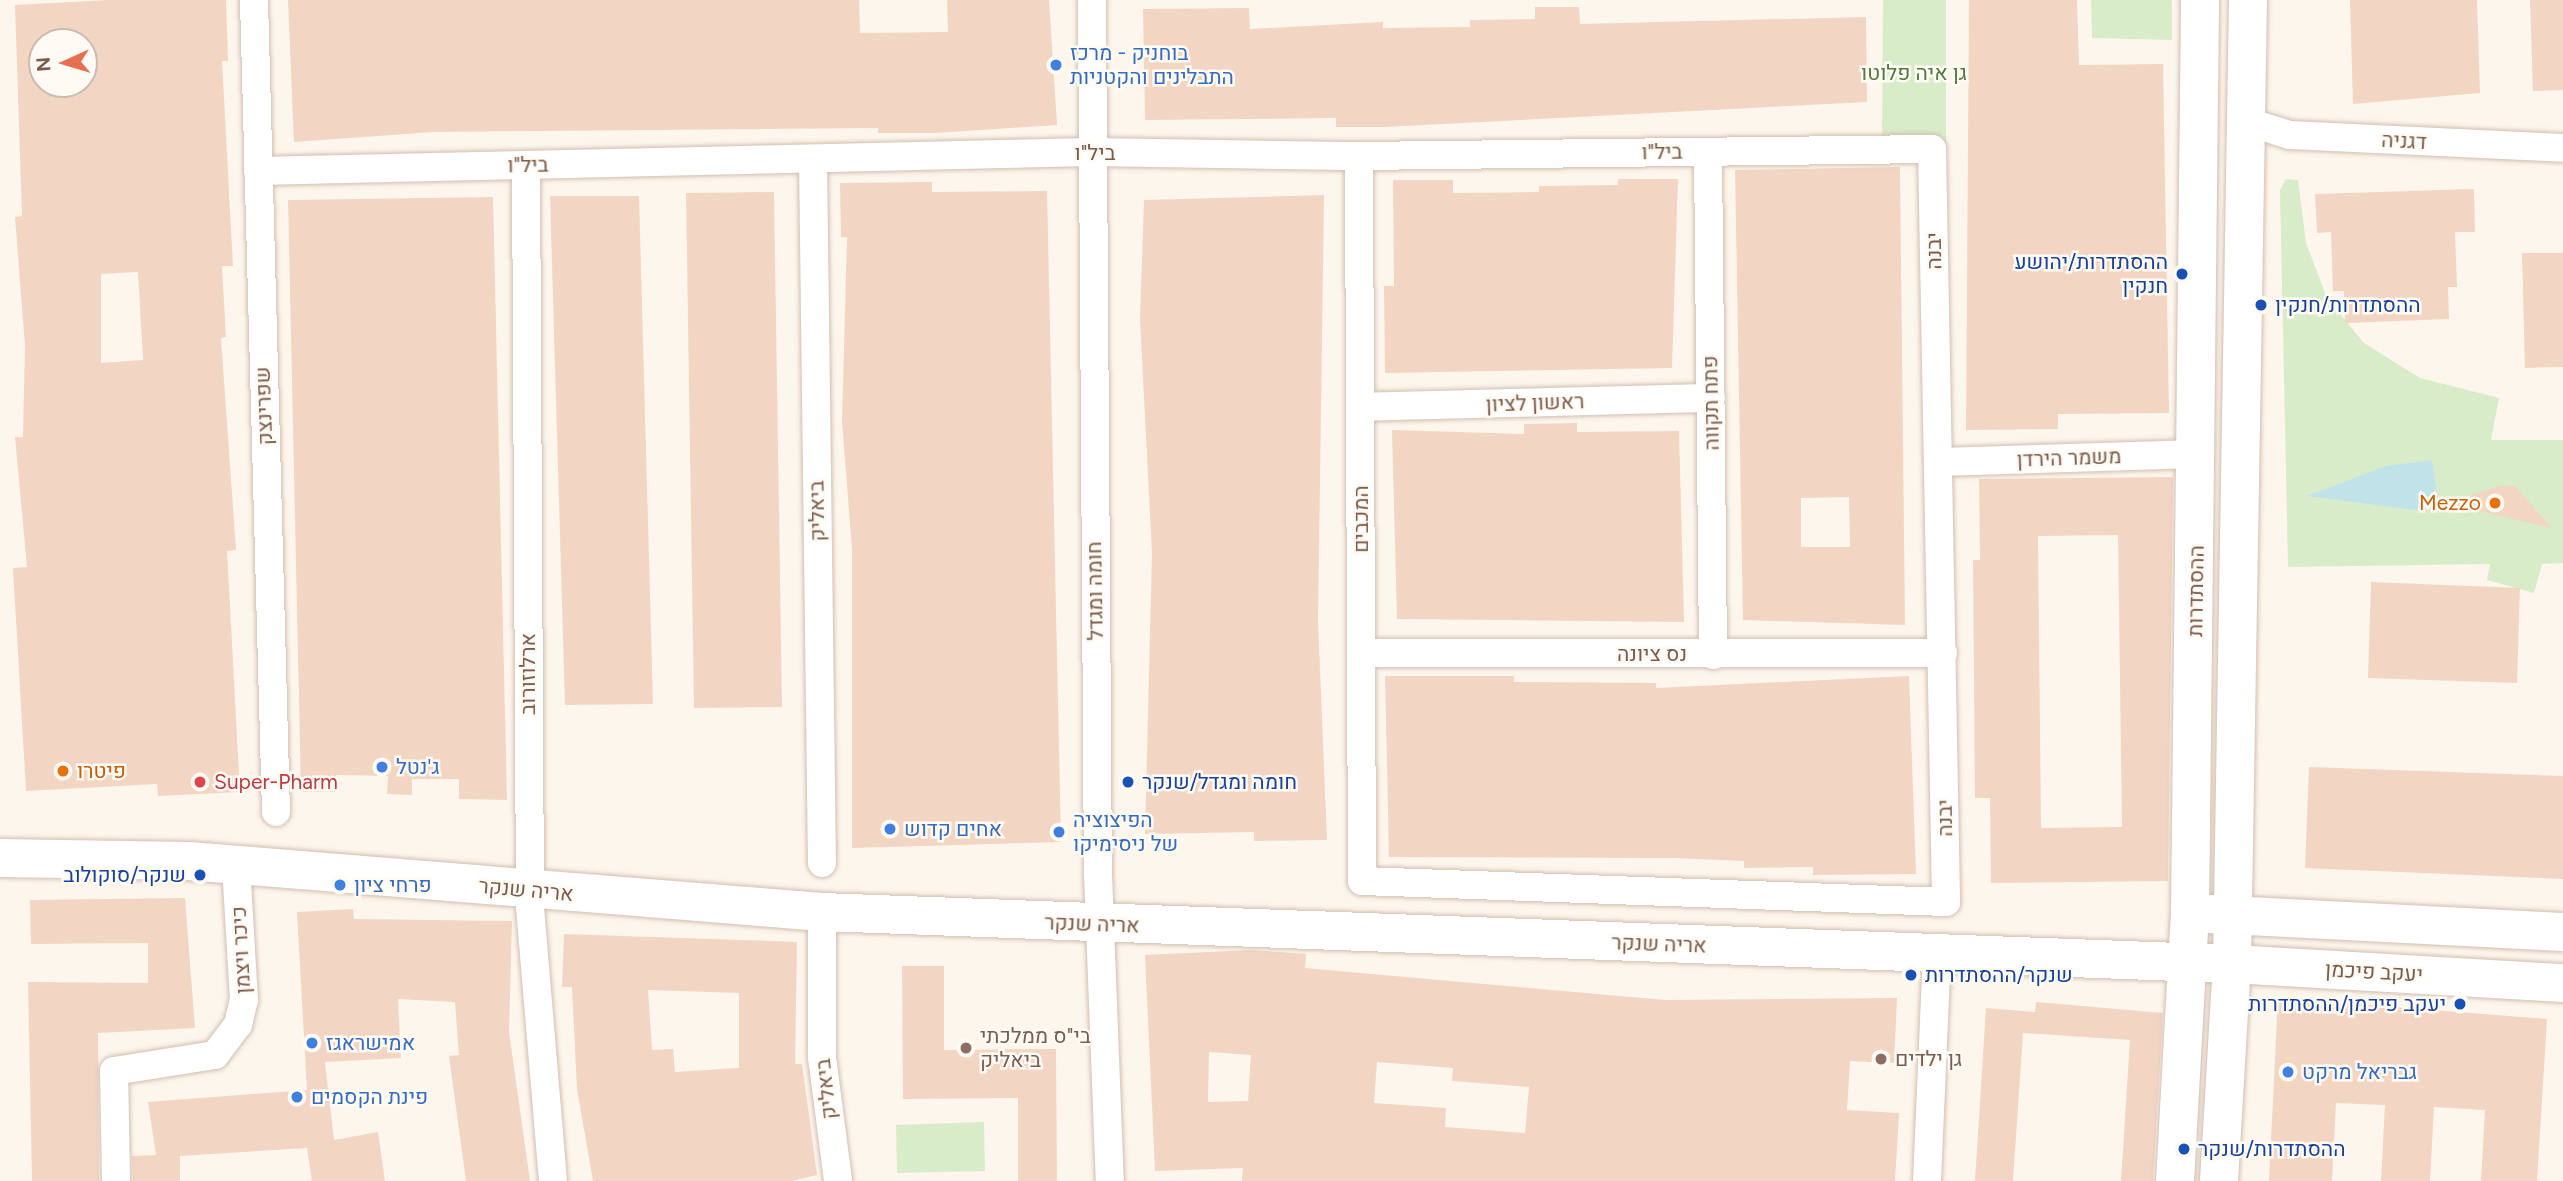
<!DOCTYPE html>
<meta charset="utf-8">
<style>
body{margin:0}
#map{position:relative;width:2563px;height:1181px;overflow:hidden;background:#fdf6ec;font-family:Figtree,Heebo,sans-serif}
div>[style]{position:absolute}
.green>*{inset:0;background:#d8ecc9}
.water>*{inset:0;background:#bfe3e8}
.building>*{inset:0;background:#f3d5c3}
.roads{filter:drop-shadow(0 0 2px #d1beb0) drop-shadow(0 0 2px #d1beb0)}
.street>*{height:28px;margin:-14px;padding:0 14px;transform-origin:14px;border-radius:14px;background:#fff}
.secondary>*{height:38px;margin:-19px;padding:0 19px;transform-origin:19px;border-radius:19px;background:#fff}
.dots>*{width:19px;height:19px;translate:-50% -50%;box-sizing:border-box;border:4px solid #fffaf3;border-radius:50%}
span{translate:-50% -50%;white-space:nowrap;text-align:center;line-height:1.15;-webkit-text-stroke:5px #fffaf3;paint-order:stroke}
.shop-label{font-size:21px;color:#366cbe}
.left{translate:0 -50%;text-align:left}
.park-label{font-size:21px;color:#537a41}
.street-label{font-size:21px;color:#7a5c4d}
.transit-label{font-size:21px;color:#164399}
.right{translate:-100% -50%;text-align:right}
.food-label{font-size:21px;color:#c56008}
.health-label{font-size:21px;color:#be3a42}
.education-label{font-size:21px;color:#785e54}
.north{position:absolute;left:28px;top:28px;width:70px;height:70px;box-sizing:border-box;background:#fffaf3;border:2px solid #cabbb1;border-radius:50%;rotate:266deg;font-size:19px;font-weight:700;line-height:28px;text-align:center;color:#7a5c4d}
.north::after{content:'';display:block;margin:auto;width:24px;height:32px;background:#e76f51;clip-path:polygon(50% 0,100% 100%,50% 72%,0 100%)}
</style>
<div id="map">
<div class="green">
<div style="clip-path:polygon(1883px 0,1946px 0,1946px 146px,1882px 148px)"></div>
<div style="clip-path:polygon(2091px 0,2172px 0,2172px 40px,2092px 38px)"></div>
<div style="clip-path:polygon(2286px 179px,2298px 180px,2306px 243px,2327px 298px,2364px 343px,2420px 378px,2499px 398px,2491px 440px,2563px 440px,2563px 563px,2542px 564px,2534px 593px,2487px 580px,2490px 564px,2288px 567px,2280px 190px)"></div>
<div style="clip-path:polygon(984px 1122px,985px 1171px,897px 1173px,896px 1125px)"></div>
</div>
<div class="water">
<div style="clip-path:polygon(2432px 460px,2438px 500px,2415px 510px,2307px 496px,2386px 466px)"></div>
</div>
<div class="building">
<div style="clip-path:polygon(evenodd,109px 0,226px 0,228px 61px,222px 61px,233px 266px,222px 266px,226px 337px,221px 338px,236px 550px,227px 551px,240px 792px,158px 796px,157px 784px,26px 791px,13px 568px,27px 567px,15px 437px,23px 437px,25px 346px,15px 217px,22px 216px,15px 5px,109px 0,42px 42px,84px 42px,84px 84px,42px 84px,42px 42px,109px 0,138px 272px,143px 360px,101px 363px,101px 274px,138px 272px)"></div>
<div style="clip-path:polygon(288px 0,859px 0,860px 33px,948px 32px,947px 0,1049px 0,1057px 125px,936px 133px,878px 133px,878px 128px,433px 132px,294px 142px)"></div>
<div style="clip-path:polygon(1969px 0,2077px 0,2079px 65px,2163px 64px,2169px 413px,2058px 414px,2058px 429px,1966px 430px)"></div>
<div style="clip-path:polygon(2350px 0,2477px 0,2480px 93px,2353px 104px)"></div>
<div style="clip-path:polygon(2530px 0,2563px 0,2563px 90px,2533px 91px)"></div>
<div style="clip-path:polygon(1535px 7px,1579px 7px,1580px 24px,1866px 17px,1867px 102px,1385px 127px,1336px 127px,1336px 118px,1145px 120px,1143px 9px,1249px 8px,1250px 29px,1383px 22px,1383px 28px,1470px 27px,1470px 20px,1535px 19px)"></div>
<div style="clip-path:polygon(evenodd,1900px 167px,1905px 625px,1743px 620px,1735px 170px,1900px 167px,1849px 497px,1850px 547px,1801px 547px,1801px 498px,1849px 497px)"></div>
<div style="clip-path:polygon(1618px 179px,1678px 179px,1672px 368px,1385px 373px,1384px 286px,1394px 286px,1393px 180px,1453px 180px,1453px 193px,1539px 192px,1539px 186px,1618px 185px)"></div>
<div style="clip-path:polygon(932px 182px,932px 192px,1047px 191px,1061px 842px,852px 848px,852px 549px,842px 422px,847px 237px,841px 237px,840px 183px)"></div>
<div style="clip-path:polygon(2474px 189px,2475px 232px,2455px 232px,2457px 287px,2448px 287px,2449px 319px,2345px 323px,2344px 291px,2333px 291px,2331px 232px,2317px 233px,2315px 194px)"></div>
<div style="clip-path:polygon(774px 192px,782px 707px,694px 708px,686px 193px)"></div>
<div style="clip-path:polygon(1324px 195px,1318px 621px,1327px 840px,1254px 841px,1254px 832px,1145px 834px,1152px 553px,1140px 319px,1144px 200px)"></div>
<div style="clip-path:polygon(550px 196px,639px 196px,653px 704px,565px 705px)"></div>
<div style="clip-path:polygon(493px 197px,507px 800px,459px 799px,459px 779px,412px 779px,412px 795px,387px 794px,388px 776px,336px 775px,335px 792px,301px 792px,288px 200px)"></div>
<div style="clip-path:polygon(2522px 253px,2563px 253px,2563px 367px,2525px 368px)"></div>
<div style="clip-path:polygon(1577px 423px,1577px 432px,1679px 431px,1684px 622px,1397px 619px,1392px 430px,1524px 434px,1524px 424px)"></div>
<div style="clip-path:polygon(evenodd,2173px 477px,2168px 881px,1991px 883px,1990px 798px,1975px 798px,1973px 560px,1980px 560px,1979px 479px,2173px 477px,2118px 535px,2122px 827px,2041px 828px,2038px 536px,2118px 535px)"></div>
<div style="clip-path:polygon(2514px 485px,2552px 528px,2446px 503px,2496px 487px)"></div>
<div style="clip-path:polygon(2371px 582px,2520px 588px,2517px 683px,2368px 678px)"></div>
<div style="clip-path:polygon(1385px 676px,1514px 676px,1514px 682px,1656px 683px,1656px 688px,1909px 676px,1916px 874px,1813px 875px,1813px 867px,1744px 868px,1744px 861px,1674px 858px,1389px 857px)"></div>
<div style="clip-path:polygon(2309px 767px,2563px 776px,2563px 879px,2305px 868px)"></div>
<div style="clip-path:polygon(185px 898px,195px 1028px,98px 1033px,99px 1181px,32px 1181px,28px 982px,148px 983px,148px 943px,31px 944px,30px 900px)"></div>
<div style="clip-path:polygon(353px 909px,354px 919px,512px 921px,509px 1032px,530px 1181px,466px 1181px,449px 1056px,459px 1055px,455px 1002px,398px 999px,401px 1058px,325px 1062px,334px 1140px,378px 1132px,385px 1181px,312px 1181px,307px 1148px,180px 1156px,180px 1181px,133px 1181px,132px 1156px,156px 1155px,148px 1102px,307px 1090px,297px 912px)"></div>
<div style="clip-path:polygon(evenodd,564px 934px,797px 942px,795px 1064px,802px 1064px,817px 1175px,791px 1181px,593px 1181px,577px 1089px,572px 987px,562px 987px,564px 934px,648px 990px,739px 993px,739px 1068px,675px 1072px,673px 1049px,652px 1050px,648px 990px)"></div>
<div style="clip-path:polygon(evenodd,1251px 950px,1306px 954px,1305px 968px,1665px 1000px,1897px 998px,1894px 1063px,1850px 1061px,1847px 1110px,1899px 1113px,1895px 1181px,1242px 1181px,1243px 1168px,1155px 1171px,1145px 955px,1251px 950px,1209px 1052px,1251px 1055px,1248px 1101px,1208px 1102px,1209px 1052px,1251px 950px,1377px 1062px,1453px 1068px,1452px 1081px,1529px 1087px,1525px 1133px,1445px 1127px,1446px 1108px,1374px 1103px,1377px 1062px)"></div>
<div style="clip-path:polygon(902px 966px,944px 966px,944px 1050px,1056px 1049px,1057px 1181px,1018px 1181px,1018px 1098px,903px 1099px)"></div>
<div style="clip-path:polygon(2278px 998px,2547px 1019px,2537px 1181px,2481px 1181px,2485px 1110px,2434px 1107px,2430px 1181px,2381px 1181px,2385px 1105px,2336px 1103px,2332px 1181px,2269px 1181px)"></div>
<div style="clip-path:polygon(2036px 1002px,2163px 1013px,2153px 1181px,2121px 1181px,2130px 1040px,2023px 1033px,2013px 1181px,1975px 1181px,1986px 1008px,2035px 1012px)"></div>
</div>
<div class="roads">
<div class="street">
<div style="left:254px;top:0;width:812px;rotate:88.45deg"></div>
<div style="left:1092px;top:0;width:874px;rotate:89.61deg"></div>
<div style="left:1098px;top:874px;width:307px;rotate:87.8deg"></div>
<div style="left:2248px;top:122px;width:44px;rotate:17.2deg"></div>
<div style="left:2290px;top:135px;width:273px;rotate:2.7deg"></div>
<div style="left:1708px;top:152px;width:503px;rotate:89.43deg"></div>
<div style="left:813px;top:159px;width:704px;rotate:89.27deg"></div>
<div style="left:526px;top:165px;width:742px;rotate:89.69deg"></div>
<div style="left:530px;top:907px;width:275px;rotate:85.2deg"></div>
<div style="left:258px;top:171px;width:832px;rotate:-1.31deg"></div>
<div style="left:1090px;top:152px;width:269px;rotate:0.9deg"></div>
<div style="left:1359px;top:156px;width:573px;rotate:-0.7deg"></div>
<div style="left:1932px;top:149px;width:753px;rotate:88.93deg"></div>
<div style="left:1946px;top:902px;width:584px;rotate:-177.94deg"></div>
<div style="left:1362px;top:881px;width:725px;rotate:-90.24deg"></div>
<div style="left:1360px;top:407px;width:351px;rotate:-1.5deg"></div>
<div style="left:1939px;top:462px;width:259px;rotate:-1.8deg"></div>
<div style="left:1361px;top:653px;width:582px"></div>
<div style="left:822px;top:912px;width:145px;rotate:90deg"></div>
<div style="left:822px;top:1057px;width:125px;rotate:82.6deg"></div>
<div style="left:116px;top:1181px;width:110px;rotate:-91deg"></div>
<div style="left:114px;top:1071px;width:102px;rotate:-9deg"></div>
<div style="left:215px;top:1055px;width:38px;rotate:-53deg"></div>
<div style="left:238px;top:1025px;width:26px;rotate:-77deg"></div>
<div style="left:244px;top:1000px;width:136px;rotate:-93.4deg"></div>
<div style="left:1927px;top:1181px;width:227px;rotate:-87.5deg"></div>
</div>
<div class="secondary">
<div style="left:0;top:858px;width:189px;rotate:0.9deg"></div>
<div style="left:189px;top:861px;width:635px;rotate:4.61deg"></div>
<div style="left:822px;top:912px;width:1411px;rotate:2.11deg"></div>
<div style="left:2232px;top:964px;width:332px;rotate:3.3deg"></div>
<div style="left:2209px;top:914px;width:354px;rotate:2.9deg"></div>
<div style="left:2175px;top:1181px;width:267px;rotate:-86.8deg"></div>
<div style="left:2190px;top:914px;width:914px;rotate:-89.37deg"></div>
<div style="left:2219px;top:1181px;width:217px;rotate:-86.6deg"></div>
<div style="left:2232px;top:964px;width:964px;rotate:-89.05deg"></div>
</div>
</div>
<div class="dots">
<div style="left:1056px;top:65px;background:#3f7fe0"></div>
<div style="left:2182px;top:274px;background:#1a4fb4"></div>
<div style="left:2261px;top:305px;background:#1a4fb4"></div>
<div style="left:2495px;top:503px;background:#e8710a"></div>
<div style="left:382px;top:767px;background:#3f7fe0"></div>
<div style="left:63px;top:771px;background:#e8710a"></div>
<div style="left:200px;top:782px;background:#e0444e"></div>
<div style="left:1128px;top:782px;background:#1a4fb4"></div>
<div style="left:890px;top:829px;background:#3f7fe0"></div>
<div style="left:1059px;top:832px;background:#3f7fe0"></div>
<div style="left:200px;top:875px;background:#1a4fb4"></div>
<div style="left:340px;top:885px;background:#3f7fe0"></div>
<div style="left:1911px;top:975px;background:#1a4fb4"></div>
<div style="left:2460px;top:1004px;background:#1a4fb4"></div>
<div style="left:312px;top:1043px;background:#3f7fe0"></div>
<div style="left:966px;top:1048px;background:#8d6e63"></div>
<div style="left:1881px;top:1059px;background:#8d6e63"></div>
<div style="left:2288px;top:1072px;background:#3f7fe0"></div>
<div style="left:297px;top:1097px;background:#3f7fe0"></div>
<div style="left:2184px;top:1149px;background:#1a4fb4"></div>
</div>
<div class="shop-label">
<span class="left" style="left:1070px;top:65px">בוחניק - מרכז<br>התבלינים והקטניות</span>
<span class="left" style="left:396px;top:767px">ג'נטל</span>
<span class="left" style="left:1073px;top:832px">הפיצוציה<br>של ניסימיקו</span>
<span class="left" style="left:904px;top:829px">אחים קדוש</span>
<span class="left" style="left:354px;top:885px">פרחי ציון</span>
<span class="left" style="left:326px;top:1043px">אמישראגז</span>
<span class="left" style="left:2302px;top:1072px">גבריאל מרקט</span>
<span class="left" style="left:311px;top:1097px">פינת הקסמים</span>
</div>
<div class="park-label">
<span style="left:1914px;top:73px">גן איה פלוטו</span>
</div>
<div class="street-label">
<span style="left:2404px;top:141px;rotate:3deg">דגניה</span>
<span style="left:1662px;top:152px;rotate:-1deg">ביל"ו</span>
<span style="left:1095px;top:153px">ביל"ו</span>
<span style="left:528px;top:165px;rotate:-1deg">ביל"ו</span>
<span style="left:1934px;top:251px;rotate:-91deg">יבנה</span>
<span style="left:1535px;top:403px;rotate:-2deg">ראשון לציון</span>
<span style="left:1711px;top:403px;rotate:-91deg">פתח תקווה</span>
<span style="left:264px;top:406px;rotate:-92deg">שפרינצק</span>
<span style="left:2069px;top:458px;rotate:-2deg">משמר הירדן</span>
<span style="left:817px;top:511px;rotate:-91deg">ביאליק</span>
<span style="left:1361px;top:519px;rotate:-90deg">המכבים</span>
<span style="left:1095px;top:591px;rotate:-91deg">חומה ומגדל</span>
<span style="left:2196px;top:591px;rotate:-89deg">ההסתדרות</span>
<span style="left:1652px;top:654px">נס ציונה</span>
<span style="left:528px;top:674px;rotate:-90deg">ארלוזורוב</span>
<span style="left:1945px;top:818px;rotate:-91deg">יבנה</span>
<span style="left:526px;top:890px;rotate:5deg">אריה שנקר</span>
<span style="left:1092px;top:924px;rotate:2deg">אריה שנקר</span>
<span style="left:1659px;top:944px;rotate:2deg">אריה שנקר</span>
<span style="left:241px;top:950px;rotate:-93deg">כיכר ויצמן</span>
<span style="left:2374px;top:972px;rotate:3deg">יעקב פיכמן</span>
<span style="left:826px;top:1089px;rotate:-96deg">ביאליק</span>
</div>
<div class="transit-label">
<span class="right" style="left:2168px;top:274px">ההסתדרות/יהושע<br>חנקין</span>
<span class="left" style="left:2275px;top:305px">ההסתדרות/חנקין</span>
<span class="left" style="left:1142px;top:782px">חומה ומגדל/שנקר</span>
<span class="right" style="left:186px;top:875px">שנקר/סוקולוב</span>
<span class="left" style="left:1925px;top:975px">שנקר/ההסתדרות</span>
<span class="right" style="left:2446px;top:1004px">יעקב פיכמן/ההסתדרות</span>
<span class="left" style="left:2198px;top:1149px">ההסתדרות/שנקר</span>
</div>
<div class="food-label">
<span class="right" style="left:2481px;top:503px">Mezzo</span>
<span class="left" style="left:77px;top:771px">פיטרו</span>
</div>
<div class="health-label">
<span class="left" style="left:214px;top:782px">Super-Pharm</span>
</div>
<div class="education-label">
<span class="left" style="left:980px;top:1048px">בי"ס ממלכתי<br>ביאליק</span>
<span class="left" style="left:1895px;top:1059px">גן ילדים</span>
</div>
<div class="north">N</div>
</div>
